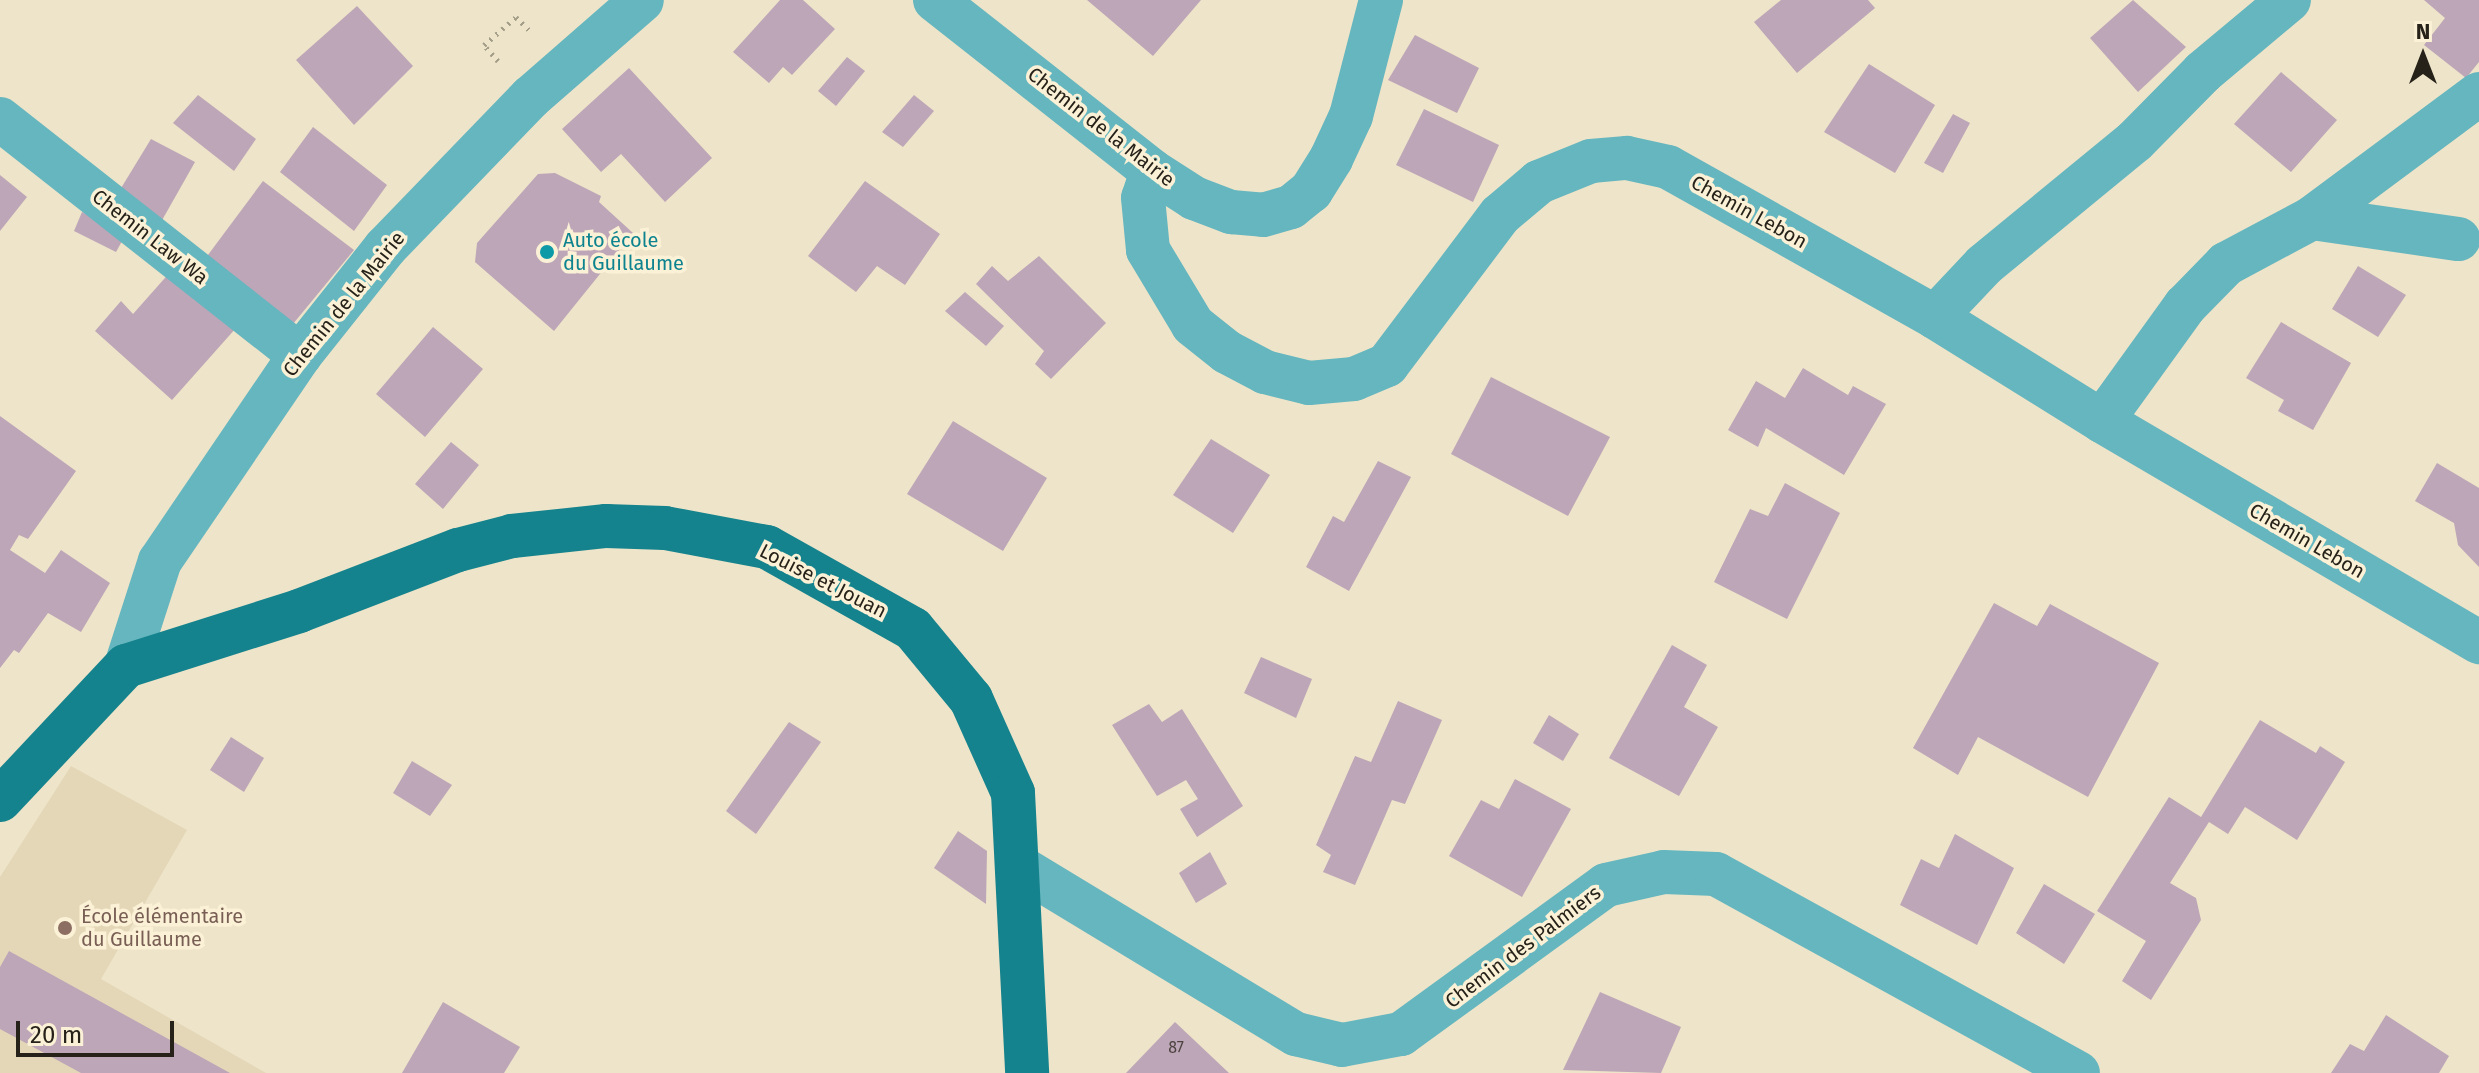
<!DOCTYPE html>
<meta charset="utf-8">
<style>
body{margin:0}
#map{position:relative;width:2479px;height:1073px;overflow:hidden;background:#eee4c9;font-family:"Fira Sans",sans-serif}
div>[style]{position:absolute}
.built>*{inset:0;background:#e4d7b7}
.building>*{inset:0;background:#bda6b7}
.path>*{height:5px;margin-top:-2.5px;transform-origin:0;background:repeating-linear-gradient(90deg,#a59e89 0 2px,transparent 0 8px)}
.minor>*{height:44px;margin:-22px;padding:0 22px;transform-origin:22px;border-radius:22px;background:#65b6bf}
.major>*{height:44px;margin:-22px;padding:0 22px;transform-origin:22px;border-radius:22px;background:#15838d}
.dots>*{width:22px;height:22px;translate:-50% -50%;box-sizing:border-box;border:4px solid #fbf1d6;border-radius:50%}
span{translate:-50% -50%;white-space:nowrap;text-align:center;line-height:1.15;-webkit-text-stroke:7px #fbf1d6;paint-order:stroke}
.number-label{font-size:16px;color:#4c4340}
.number-label span{-webkit-text-stroke-width:0}
.street-label{font-size:20px;color:#262219}
.culture-label{font-size:20px;color:#0d838f}
.left{translate:0 -50%;text-align:left}
.education-label{font-size:20px;color:#785e54}
.north{position:absolute;left:2383px;top:16px;width:80px;height:80px;-webkit-text-stroke:6px #fbf1d6;paint-order:stroke;rotate:0deg;font-size:22px;font-weight:700;line-height:32px;text-align:center;color:#262219}
.north::after{content:'';display:block;margin:auto;width:28px;height:36px;background:#262219;clip-path:polygon(50% 0,100% 100%,50% 72%,0 100%)}
.scale{position:absolute;left:16px;top:1021px;width:158px;height:36px;box-sizing:border-box;border:4px solid #262219;border-top:0;padding-left:10px;font-size:24px;line-height:28px;white-space:nowrap;color:#262219;-webkit-text-stroke:6px #fbf1d6;paint-order:stroke}
</style>
<div id="map">
<div class="built">
<div style="clip-path:polygon(71px 766px,187px 830px,101px 979px,266px 1073px,0 1073px,0 877px)"></div>
</div>
<div class="building">
<div style="clip-path:polygon(780px 0,803px 0,835px 29px,792px 75px,783px 67px,769px 83px,733px 52px)"></div>
<div style="clip-path:polygon(1087px 0,1201px 0,1153px 56px)"></div>
<div style="clip-path:polygon(1781px 0,1868px 0,1875px 8px,1797px 73px,1754px 22px)"></div>
<div style="clip-path:polygon(2133px 0,2186px 47px,2138px 92px,2090px 38px)"></div>
<div style="clip-path:polygon(2424px 0,2479px 0,2479px 62px,2466px 78px,2424px 45px,2445px 18px)"></div>
<div style="clip-path:polygon(357px 6px,413px 66px,354px 125px,296px 60px)"></div>
<div style="clip-path:polygon(1415px 35px,1479px 68px,1457px 113px,1388px 80px)"></div>
<div style="clip-path:polygon(847px 57px,865px 71px,836px 106px,818px 91px)"></div>
<div style="clip-path:polygon(1869px 64px,1935px 105px,1895px 173px,1824px 132px)"></div>
<div style="clip-path:polygon(629px 68px,712px 158px,665px 202px,621px 154px,601px 172px,562px 129px)"></div>
<div style="clip-path:polygon(2281px 72px,2337px 120px,2291px 172px,2234px 124px)"></div>
<div style="clip-path:polygon(198px 95px,256px 139px,234px 171px,173px 123px)"></div>
<div style="clip-path:polygon(914px 95px,934px 111px,903px 147px,882px 132px)"></div>
<div style="clip-path:polygon(1424px 109px,1499px 145px,1473px 202px,1396px 165px)"></div>
<div style="clip-path:polygon(1953px 114px,1970px 123px,1943px 173px,1924px 163px)"></div>
<div style="clip-path:polygon(313px 127px,387px 185px,354px 231px,280px 172px)"></div>
<div style="clip-path:polygon(151px 139px,195px 162px,161px 222px,115px 198px)"></div>
<div style="clip-path:polygon(555px 173px,601px 196px,599px 202px,633px 233px,554px 331px,475px 262px,477px 243px,538px 174px)"></div>
<div style="clip-path:polygon(0 175px,27px 197px,0 231px)"></div>
<div style="clip-path:polygon(263px 181px,354px 250px,288px 330px,202px 263px)"></div>
<div style="clip-path:polygon(865px 181px,940px 234px,905px 285px,877px 266px,856px 292px,808px 256px)"></div>
<div style="clip-path:polygon(82px 212px,126px 234px,116px 252px,74px 231px)"></div>
<div style="clip-path:polygon(1039px 256px,1106px 323px,1051px 379px,1035px 364px,1044px 351px,976px 284px,992px 266px,1008px 281px)"></div>
<div style="clip-path:polygon(2358px 266px,2406px 295px,2378px 337px,2332px 309px)"></div>
<div style="clip-path:polygon(172px 270px,236px 328px,172px 400px,95px 331px,121px 301px,133px 314px)"></div>
<div style="clip-path:polygon(965px 292px,1004px 326px,986px 346px,945px 311px)"></div>
<div style="clip-path:polygon(2281px 322px,2351px 363px,2313px 430px,2278px 411px,2284px 400px,2246px 378px)"></div>
<div style="clip-path:polygon(433px 327px,483px 369px,425px 437px,376px 394px)"></div>
<div style="clip-path:polygon(1803px 368px,1848px 395px,1853px 386px,1886px 404px,1844px 475px,1766px 428px,1758px 447px,1728px 430px,1756px 381px,1785px 398px)"></div>
<div style="clip-path:polygon(1491px 377px,1610px 437px,1568px 516px,1451px 454px)"></div>
<div style="clip-path:polygon(0 416px,76px 471px,28px 539px,19px 535px,10px 550px,45px 573px,61px 550px,110px 583px,81px 632px,48px 613px,19px 653px,14px 650px,0 668px)"></div>
<div style="clip-path:polygon(953px 421px,1047px 478px,1003px 551px,907px 494px)"></div>
<div style="clip-path:polygon(1211px 439px,1270px 475px,1233px 533px,1173px 495px)"></div>
<div style="clip-path:polygon(451px 442px,479px 465px,443px 509px,415px 484px)"></div>
<div style="clip-path:polygon(1378px 461px,1411px 477px,1349px 591px,1306px 567px,1333px 516px,1344px 522px)"></div>
<div style="clip-path:polygon(2437px 463px,2479px 488px,2479px 567px,2458px 545px,2454px 523px,2415px 501px)"></div>
<div style="clip-path:polygon(1785px 483px,1840px 513px,1787px 619px,1714px 582px,1750px 509px,1768px 516px)"></div>
<div style="clip-path:polygon(1994px 603px,2037px 626px,2050px 604px,2159px 663px,2088px 797px,1978px 737px,1958px 775px,1913px 748px)"></div>
<div style="clip-path:polygon(1672px 645px,1707px 665px,1684px 707px,1718px 727px,1679px 796px,1609px 758px)"></div>
<div style="clip-path:polygon(1261px 657px,1312px 679px,1296px 718px,1244px 693px)"></div>
<div style="clip-path:polygon(1398px 701px,1442px 720px,1405px 804px,1392px 800px,1355px 885px,1323px 872px,1331px 855px,1316px 845px,1355px 756px,1371px 762px)"></div>
<div style="clip-path:polygon(1149px 704px,1162px 722px,1182px 709px,1243px 806px,1197px 837px,1180px 809px,1198px 799px,1186px 780px,1157px 796px,1112px 725px)"></div>
<div style="clip-path:polygon(1549px 715px,1579px 734px,1563px 761px,1533px 743px)"></div>
<div style="clip-path:polygon(2260px 720px,2316px 753px,2320px 746px,2345px 762px,2297px 840px,2245px 807px,2228px 834px,2209px 822px,2170px 883px,2196px 898px,2201px 920px,2151px 1000px,2122px 981px,2146px 941px,2097px 911px,2169px 797px,2201px 817px)"></div>
<div style="clip-path:polygon(789px 722px,821px 742px,756px 834px,726px 811px)"></div>
<div style="clip-path:polygon(231px 737px,264px 758px,244px 792px,210px 770px)"></div>
<div style="clip-path:polygon(412px 761px,452px 785px,430px 816px,393px 793px)"></div>
<div style="clip-path:polygon(1515px 779px,1571px 809px,1522px 897px,1449px 856px,1481px 800px,1499px 809px)"></div>
<div style="clip-path:polygon(958px 831px,987px 851px,986px 904px,934px 868px)"></div>
<div style="clip-path:polygon(1955px 834px,2014px 868px,1977px 945px,1900px 905px,1921px 859px,1939px 868px)"></div>
<div style="clip-path:polygon(1210px 852px,1227px 884px,1196px 903px,1179px 873px)"></div>
<div style="clip-path:polygon(2044px 884px,2095px 914px,2064px 964px,2016px 933px)"></div>
<div style="clip-path:polygon(9px 951px,230px 1073px,81px 1073px,0 1029px,0 967px)"></div>
<div style="clip-path:polygon(1600px 992px,1681px 1027px,1661px 1073px,1563px 1070px)"></div>
<div style="clip-path:polygon(443px 1002px,520px 1047px,504px 1073px,402px 1073px)"></div>
<div style="clip-path:polygon(2386px 1015px,2449px 1056px,2439px 1073px,2331px 1073px,2350px 1044px,2364px 1051px)"></div>
<div style="clip-path:polygon(1175px 1022px,1229px 1073px,1126px 1073px)"></div>
</div>
<div class="path">
<div style="left:498px;top:61px;width:21px;rotate:-131deg"></div>
<div style="left:484px;top:45px;width:43px;rotate:-41.2deg"></div>
<div style="left:516px;top:17px;width:21px;rotate:45deg"></div>
</div>
<div class="minor">
<div style="left:935px;top:0;width:276px;rotate:38.2deg"></div>
<div style="left:1152px;top:171px;width:50px;rotate:32.7deg"></div>
<div style="left:1194px;top:198px;width:40px;rotate:21deg"></div>
<div style="left:1231px;top:212px;width:32px;rotate:5deg"></div>
<div style="left:1263px;top:215px;width:29px;rotate:-16deg"></div>
<div style="left:1291px;top:207px;width:26px;rotate:-39deg"></div>
<div style="left:1311px;top:191px;width:38px;rotate:-58deg"></div>
<div style="left:1331px;top:159px;width:47px;rotate:-65.1deg"></div>
<div style="left:1351px;top:116px;width:120px;rotate:-75.5deg"></div>
<div style="left:0;top:119px;width:382px;rotate:38.2deg"></div>
<div style="left:1152px;top:171px;width:28px;rotate:108deg"></div>
<div style="left:1143px;top:198px;width:52px;rotate:84.5deg"></div>
<div style="left:1148px;top:250px;width:87px;rotate:59deg"></div>
<div style="left:1193px;top:325px;width:43px;rotate:38.5deg"></div>
<div style="left:1227px;top:352px;width:43px;rotate:27.8deg"></div>
<div style="left:1265px;top:372px;width:45px;rotate:14deg"></div>
<div style="left:1309px;top:383px;width:45px;rotate:-5.1deg"></div>
<div style="left:1354px;top:379px;width:36px;rotate:-23deg"></div>
<div style="left:1387px;top:365px;width:188px;rotate:-53deg"></div>
<div style="left:1500px;top:215px;width:51px;rotate:-40.2deg"></div>
<div style="left:1539px;top:182px;width:56px;rotate:-22deg"></div>
<div style="left:1591px;top:161px;width:36px;rotate:-5deg"></div>
<div style="left:1627px;top:158px;width:42px;rotate:12.4deg"></div>
<div style="left:1668px;top:167px;width:306px;rotate:29.3deg"></div>
<div style="left:1935px;top:317px;width:197px;rotate:31.9deg"></div>
<div style="left:2102px;top:421px;width:437px;rotate:30.4deg"></div>
<div style="left:2312px;top:218px;width:148px;rotate:8.2deg"></div>
<div style="left:1935px;top:317px;width:71px;rotate:-46.7deg"></div>
<div style="left:1984px;top:265px;width:195px;rotate:-39.4deg"></div>
<div style="left:2135px;top:141px;width:97px;rotate:-45.4deg"></div>
<div style="left:2203px;top:72px;width:112px;rotate:-39.9deg"></div>
<div style="left:2102px;top:421px;width:142px;rotate:-54.2deg"></div>
<div style="left:2185px;top:306px;width:59px;rotate:-45.7deg"></div>
<div style="left:2226px;top:264px;width:98px;rotate:-28.1deg"></div>
<div style="left:2312px;top:218px;width:208px;rotate:-36.6deg"></div>
<div style="left:126px;top:666px;width:110px;rotate:-72.1deg"></div>
<div style="left:160px;top:561px;width:249px;rotate:-55.8deg"></div>
<div style="left:300px;top:355px;width:137px;rotate:-51.5deg"></div>
<div style="left:385px;top:248px;width:210px;rotate:-46deg"></div>
<div style="left:531px;top:97px;width:147px;rotate:-41.1deg"></div>
<div style="left:1020px;top:867px;width:323px;rotate:31.2deg"></div>
<div style="left:1296px;top:1034px;width:47px;rotate:13.4deg"></div>
<div style="left:1342px;top:1045px;width:60px;rotate:-10.6deg"></div>
<div style="left:1401px;top:1034px;width:253px;rotate:-36deg"></div>
<div style="left:1606px;top:885px;width:59px;rotate:-12.6deg"></div>
<div style="left:1664px;top:872px;width:52px;rotate:2.2deg"></div>
<div style="left:1716px;top:874px;width:413px;rotate:28.8deg"></div>
</div>
<div class="major">
<div style="left:0;top:800px;width:184px;rotate:-46.8deg"></div>
<div style="left:126px;top:666px;width:182px;rotate:-17.6deg"></div>
<div style="left:299px;top:611px;width:170px;rotate:-21deg"></div>
<div style="left:458px;top:550px;width:56px;rotate:-14.5deg"></div>
<div style="left:512px;top:536px;width:95px;rotate:-6.1deg"></div>
<div style="left:606px;top:526px;width:59px;rotate:1.9deg"></div>
<div style="left:665px;top:528px;width:104px;rotate:10.6deg"></div>
<div style="left:767px;top:547px;width:167px;rotate:29.3deg"></div>
<div style="left:913px;top:629px;width:91px;rotate:50.4deg"></div>
<div style="left:971px;top:699px;width:103px;rotate:65.9deg"></div>
<div style="left:1013px;top:793px;width:280px;rotate:87.1deg"></div>
</div>
<div class="dots">
<div style="left:547px;top:252px;background:#0f9aa8"></div>
<div style="left:65px;top:928px;background:#8d6e63"></div>
</div>
<div class="number-label">
<span style="left:1176px;top:1048px">87</span>
</div>
<div class="street-label">
<span style="left:1101px;top:127px;rotate:38deg">Chemin de la Mairie</span>
<span style="left:1749px;top:212px;rotate:29deg">Chemin Lebon</span>
<span style="left:150px;top:237px;rotate:38deg">Chemin Law Wa</span>
<span style="left:344px;top:304px;rotate:-51deg">Chemin de la Mairie</span>
<span style="left:2307px;top:541px;rotate:30deg">Chemin Lebon</span>
<span style="left:823px;top:581px;rotate:27deg">Louise et Jouan</span>
<span style="left:1523px;top:947px;rotate:-37deg">Chemin des Palmiers</span>
</div>
<div class="culture-label">
<span class="left" style="left:563px;top:252px">Auto école<br>du Guillaume</span>
</div>
<div class="education-label">
<span class="left" style="left:81px;top:928px">École élémentaire<br>du Guillaume</span>
</div>
<div class="north">N</div>
<div class="scale">20 m</div>
</div>
